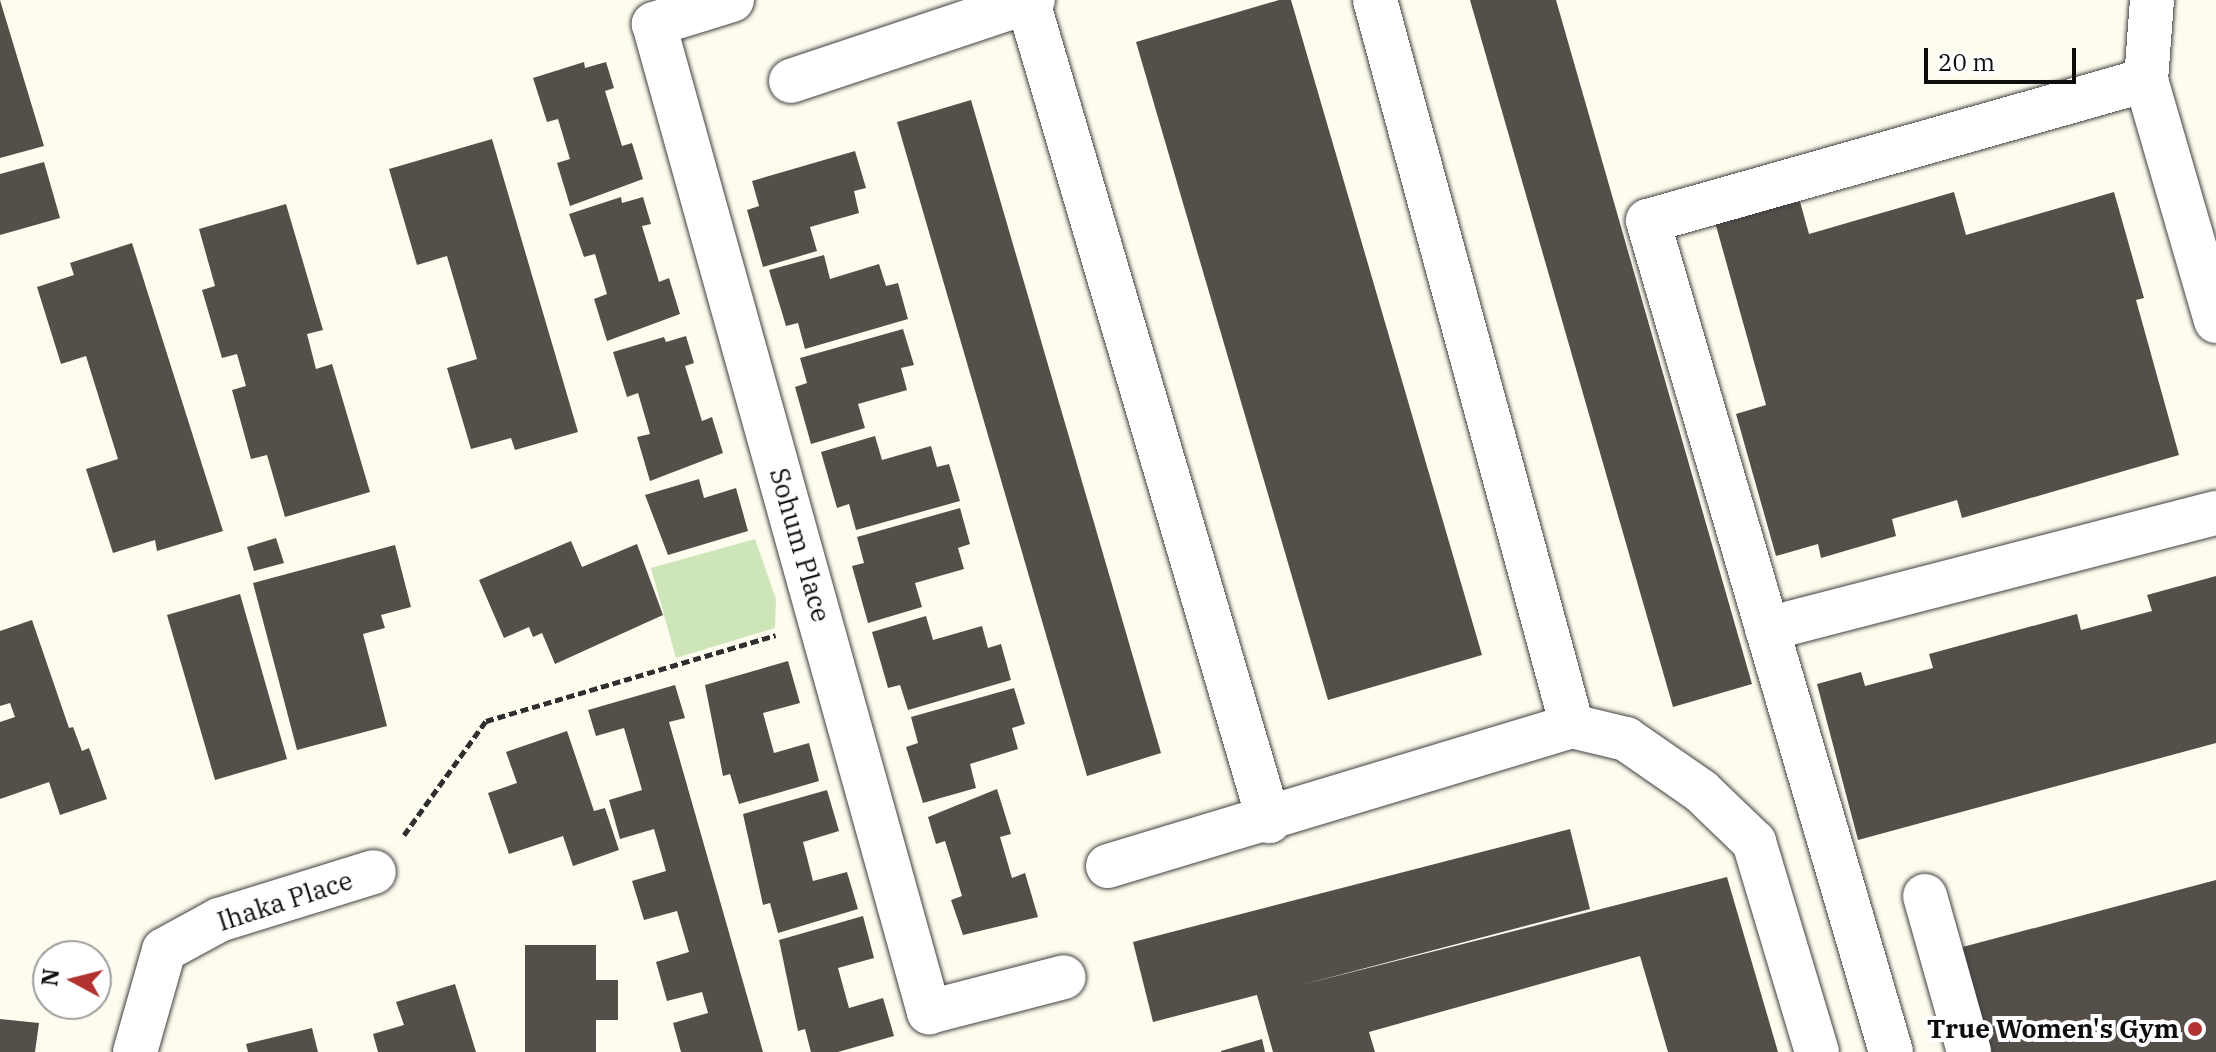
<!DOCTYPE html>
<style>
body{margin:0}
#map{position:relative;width:2216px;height:1052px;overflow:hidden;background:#fefcee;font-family:"IBM Plex Serif",serif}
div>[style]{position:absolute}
.green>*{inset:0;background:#cee5ba}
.building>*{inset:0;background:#554f4a}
.path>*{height:5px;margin-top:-2.5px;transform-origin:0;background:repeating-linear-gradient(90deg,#2f2f2f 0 8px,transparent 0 12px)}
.roads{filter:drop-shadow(0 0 2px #404040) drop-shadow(0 0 2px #404040)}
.minor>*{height:44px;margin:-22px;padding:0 22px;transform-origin:22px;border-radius:22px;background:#fff}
.dots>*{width:22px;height:22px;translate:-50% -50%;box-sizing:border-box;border:4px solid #fff;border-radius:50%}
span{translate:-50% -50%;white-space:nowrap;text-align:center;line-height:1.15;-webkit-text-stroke:8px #fff;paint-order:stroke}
.street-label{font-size:26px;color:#0d0d0d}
.poi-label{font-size:26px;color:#0d0d0d;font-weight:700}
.right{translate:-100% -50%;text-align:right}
.north{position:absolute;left:32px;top:940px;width:80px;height:80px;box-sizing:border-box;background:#fff;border:2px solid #9e9e9e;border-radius:50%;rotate:277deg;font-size:22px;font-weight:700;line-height:32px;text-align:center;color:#0d0d0d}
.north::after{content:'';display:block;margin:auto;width:28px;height:36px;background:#b23230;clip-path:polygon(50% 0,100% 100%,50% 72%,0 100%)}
.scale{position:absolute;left:1924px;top:48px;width:152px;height:36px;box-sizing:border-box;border:4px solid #0d0d0d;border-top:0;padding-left:10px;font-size:24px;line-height:28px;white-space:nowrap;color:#0d0d0d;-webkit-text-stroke:6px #fff;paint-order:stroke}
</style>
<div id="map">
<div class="green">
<div style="clip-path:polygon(755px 539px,776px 599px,775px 628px,676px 658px,651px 568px)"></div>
</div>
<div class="building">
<div style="clip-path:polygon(0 0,44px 146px,0 158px)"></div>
<div style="clip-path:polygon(1279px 0,1291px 0,1482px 655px,1328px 700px,1136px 42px)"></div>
<div style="clip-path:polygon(1470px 0,1556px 0,1752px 684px,1673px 707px)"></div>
<div style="clip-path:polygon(584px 62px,585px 68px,606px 62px,614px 88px,605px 91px,622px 146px,632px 143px,643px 179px,570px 206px,557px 163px,570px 159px,558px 119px,547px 122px,533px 78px)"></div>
<div style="clip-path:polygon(971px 100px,1161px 753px,1087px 776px,897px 122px)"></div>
<div style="clip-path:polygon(492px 139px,578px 432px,515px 450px,511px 438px,471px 449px,447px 368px,477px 359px,447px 256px,417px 265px,389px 169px)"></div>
<div style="clip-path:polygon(855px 151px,866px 188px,854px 191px,859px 213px,810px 227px,817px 251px,763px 267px,747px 210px,759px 206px,752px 181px)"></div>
<div style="clip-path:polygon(44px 162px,60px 218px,0 235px,0 174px)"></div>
<div style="clip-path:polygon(1954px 192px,1966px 235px,2114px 192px,2144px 298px,2136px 300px,2179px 455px,1962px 518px,1957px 500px,1892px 519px,1896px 536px,1821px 558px,1818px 544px,1776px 556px,1736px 414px,1766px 405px,1715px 222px,1799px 198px,1809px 234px)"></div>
<div style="clip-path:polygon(621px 197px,622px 203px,643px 197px,651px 224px,642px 226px,659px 282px,669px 278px,680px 314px,607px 341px,594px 299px,607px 294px,595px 254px,584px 257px,569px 214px)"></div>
<div style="clip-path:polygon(286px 204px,323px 330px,307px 334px,316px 369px,332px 364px,370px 492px,285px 517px,267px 455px,251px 459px,232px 390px,246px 386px,237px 354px,222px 358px,202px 290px,215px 286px,199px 229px)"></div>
<div style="clip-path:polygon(132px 243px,223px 531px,157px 551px,155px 540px,113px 553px,86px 469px,118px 459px,86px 356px,61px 364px,37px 287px,74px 275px,70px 263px)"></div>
<div style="clip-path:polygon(824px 255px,830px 279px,879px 264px,886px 286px,898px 283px,908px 319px,805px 349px,798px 323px,786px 326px,769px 270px)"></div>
<div style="clip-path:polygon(903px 329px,914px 365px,901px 368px,907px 390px,858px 404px,865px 428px,811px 444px,795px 387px,807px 383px,800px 358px)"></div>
<div style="clip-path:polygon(686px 336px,694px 363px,685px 366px,702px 421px,712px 417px,723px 453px,650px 481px,637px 437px,650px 434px,638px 393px,627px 397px,613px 352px,664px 337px,666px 342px)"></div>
<div style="clip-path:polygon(875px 436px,882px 460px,931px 446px,937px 467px,949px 464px,960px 501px,856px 530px,849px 504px,837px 508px,821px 452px)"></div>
<div style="clip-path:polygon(699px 479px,704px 498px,736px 488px,748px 531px,668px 555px,645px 495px)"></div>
<div style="clip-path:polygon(960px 508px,970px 544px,958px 548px,964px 569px,915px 583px,922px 607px,868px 623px,852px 566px,864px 563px,857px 537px)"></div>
<div style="clip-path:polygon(276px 538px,284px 563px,254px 571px,247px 547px)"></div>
<div style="clip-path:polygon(571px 541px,582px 567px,637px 544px,663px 615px,555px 664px,542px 633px,533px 637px,529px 627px,504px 638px,479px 580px)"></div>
<div style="clip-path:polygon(395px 545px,411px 607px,381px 615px,385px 628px,363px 634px,387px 726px,297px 750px,253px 583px)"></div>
<div style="clip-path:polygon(2216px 576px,2216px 743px,1858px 840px,1817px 684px,1861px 672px,1865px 686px,1933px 668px,1929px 654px,2077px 614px,2081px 630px,2152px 611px,2147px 595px)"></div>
<div style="clip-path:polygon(240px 594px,287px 759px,215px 780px,167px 615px)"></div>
<div style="clip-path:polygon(926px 616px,933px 640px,982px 626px,988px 648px,1001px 644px,1011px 680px,908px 710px,900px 685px,888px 688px,872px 632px)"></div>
<div style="clip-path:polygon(32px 620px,69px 728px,73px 727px,82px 751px,89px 748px,107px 799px,60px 815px,49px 782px,0 799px,0 722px,15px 717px,10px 703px,0 706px,0 631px)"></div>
<div style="clip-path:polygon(788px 661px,800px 703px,763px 713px,774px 753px,809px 743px,819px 781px,739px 804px,730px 774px,723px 776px,705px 685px)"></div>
<div style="clip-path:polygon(675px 685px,685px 718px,669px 722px,763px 1052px,681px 1052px,673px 1023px,708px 1013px,702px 992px,667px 1001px,656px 962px,689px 952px,677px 911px,644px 920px,632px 881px,666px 871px,654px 829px,620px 839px,609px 800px,642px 790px,624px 728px,596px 736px,588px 710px)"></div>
<div style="clip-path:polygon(1014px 688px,1025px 724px,1012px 728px,1018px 749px,970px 764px,976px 788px,923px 803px,906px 747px,918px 743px,911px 717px)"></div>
<div style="clip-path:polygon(567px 731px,594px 811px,605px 808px,619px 850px,573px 866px,563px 836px,509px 854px,488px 793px,517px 783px,506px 752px)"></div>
<div style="clip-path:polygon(997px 789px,1011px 834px,1000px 837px,1012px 878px,1025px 873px,1038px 917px,963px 935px,951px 900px,962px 896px,945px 841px,936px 844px,928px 817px)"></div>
<div style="clip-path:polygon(827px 790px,839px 831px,803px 842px,813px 881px,847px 872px,858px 909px,778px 933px,770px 903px,763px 905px,743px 814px)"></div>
<div style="clip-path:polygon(1570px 829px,1590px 909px,1301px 985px,1727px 877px,1778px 1052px,1668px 1052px,1640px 956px,1369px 1032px,1375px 1052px,1273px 1052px,1257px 995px,1153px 1022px,1133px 942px)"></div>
<div style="clip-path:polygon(2216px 880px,2216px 1052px,1985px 1052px,1955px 949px)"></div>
<div style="clip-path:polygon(863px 916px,874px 958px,838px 968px,849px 1008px,883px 998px,894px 1036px,838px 1052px,811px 1052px,805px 1029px,798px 1031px,779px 940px)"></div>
<div style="clip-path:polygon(525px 945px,596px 945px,596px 980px,618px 980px,618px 1020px,596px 1020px,596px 1052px,525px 1052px)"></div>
<div style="clip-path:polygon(455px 984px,476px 1052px,378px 1052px,373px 1034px,404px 1025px,396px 1002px)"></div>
<div style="clip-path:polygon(0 1019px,39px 1023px,35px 1052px,0 1052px)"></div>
<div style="clip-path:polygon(312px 1028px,318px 1052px,248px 1052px,246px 1044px)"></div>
<div style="clip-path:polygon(1262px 1039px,1265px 1052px,1221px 1052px,1221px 1051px)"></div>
</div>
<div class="path">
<div style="left:404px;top:835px;width:140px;rotate:-54.3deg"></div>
<div style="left:486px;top:721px;width:302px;rotate:-16.5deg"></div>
</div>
<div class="roads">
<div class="minor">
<div style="left:732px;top:0;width:82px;rotate:162.9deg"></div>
<div style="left:654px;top:24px;width:1026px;rotate:74.45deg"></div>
<div style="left:929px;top:1012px;width:139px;rotate:-14.5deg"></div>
<div style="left:1375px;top:0;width:752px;rotate:74.82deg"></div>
<div style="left:1028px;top:2px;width:854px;rotate:73.6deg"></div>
<div style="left:2146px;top:80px;width:251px;rotate:73.8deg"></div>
<div style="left:791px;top:81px;width:255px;rotate:-18.5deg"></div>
<div style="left:1767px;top:629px;width:464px;rotate:-14.5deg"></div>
<div style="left:1108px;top:866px;width:485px;rotate:-16.8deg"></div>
<div style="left:1572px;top:726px;width:56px;rotate:13.5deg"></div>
<div style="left:1626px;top:739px;width:91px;rotate:34.7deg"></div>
<div style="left:1701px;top:791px;width:74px;rotate:43.9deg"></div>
<div style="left:1754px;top:842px;width:219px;rotate:73.3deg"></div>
<div style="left:1925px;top:896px;width:162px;rotate:74.2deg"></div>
<div style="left:135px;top:1052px;width:106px;rotate:-74.1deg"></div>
<div style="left:164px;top:950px;width:63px;rotate:-28.6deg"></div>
<div style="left:219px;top:920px;width:162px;rotate:-17.2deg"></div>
<div style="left:1891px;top:1052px;width:866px;rotate:-106.3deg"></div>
<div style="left:1648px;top:221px;width:518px;rotate:-15.81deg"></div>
<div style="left:2146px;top:80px;width:80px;rotate:-85.7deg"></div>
</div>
</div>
<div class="dots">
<div style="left:2195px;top:1029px;background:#b23230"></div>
</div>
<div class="street-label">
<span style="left:800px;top:545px;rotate:74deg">Sohum Place</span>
<span style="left:285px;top:901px;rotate:-18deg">Ihaka Place</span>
</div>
<div class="poi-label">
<span class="right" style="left:2179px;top:1029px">True Women's Gym</span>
</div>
<div class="north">N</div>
<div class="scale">20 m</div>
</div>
